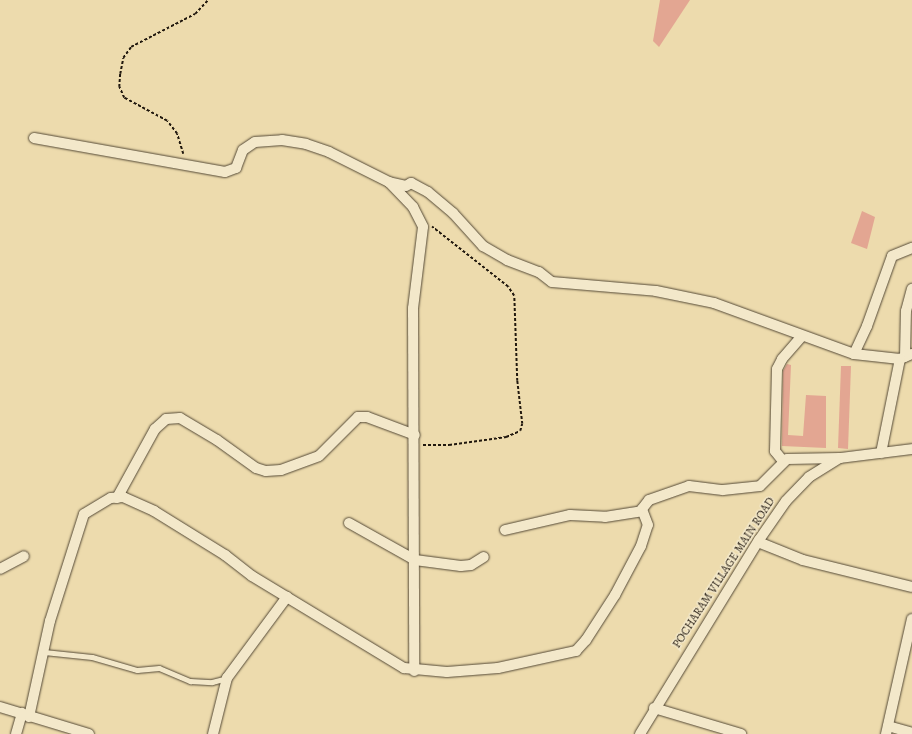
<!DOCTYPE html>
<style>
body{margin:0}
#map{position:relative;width:912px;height:734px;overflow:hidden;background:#eddbad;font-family:Alegreya,serif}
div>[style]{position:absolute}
.building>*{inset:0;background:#e3a692}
.path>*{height:1.5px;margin-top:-0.75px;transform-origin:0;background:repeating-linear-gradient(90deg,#21180e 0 3px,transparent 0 5px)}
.roads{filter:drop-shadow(0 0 1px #544936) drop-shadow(0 0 1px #544936)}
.service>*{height:5px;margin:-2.5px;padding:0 2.5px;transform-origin:2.5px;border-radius:2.5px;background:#f3e8ca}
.minor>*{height:10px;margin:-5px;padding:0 5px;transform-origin:5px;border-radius:5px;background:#f3e8ca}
span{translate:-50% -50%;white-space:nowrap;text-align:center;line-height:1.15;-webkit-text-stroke:3px #f3e8ca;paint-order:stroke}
.street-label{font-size:12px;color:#21180e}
</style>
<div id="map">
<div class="building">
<div style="clip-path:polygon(660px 0,690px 0,659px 47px,653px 41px)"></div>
<div style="clip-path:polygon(862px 211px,875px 217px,867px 249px,851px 243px)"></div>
<div style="clip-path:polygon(787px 364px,791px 365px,788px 435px,803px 436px,806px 395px,826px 396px,826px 448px,782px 446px,783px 371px)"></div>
<div style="clip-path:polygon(841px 366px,851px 366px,848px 449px,838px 448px)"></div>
</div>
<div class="path">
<div style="left:183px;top:154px;width:21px;rotate:-107deg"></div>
<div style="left:177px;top:134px;width:16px;rotate:-128deg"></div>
<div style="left:167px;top:121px;width:49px;rotate:-151.9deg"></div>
<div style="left:124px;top:98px;width:12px;rotate:-114deg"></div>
<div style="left:119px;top:87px;width:13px;rotate:-86deg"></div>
<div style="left:120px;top:74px;width:16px;rotate:-79deg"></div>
<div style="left:123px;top:58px;width:14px;rotate:-54deg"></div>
<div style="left:131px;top:47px;width:72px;rotate:-27.3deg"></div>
<div style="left:195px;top:14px;width:19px;rotate:-47deg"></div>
<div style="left:423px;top:445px;width:26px"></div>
<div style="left:449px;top:445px;width:58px;rotate:-8deg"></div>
<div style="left:506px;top:437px;width:15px;rotate:-23deg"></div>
<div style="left:520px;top:431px;width:7px;rotate:-74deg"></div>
<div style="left:522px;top:424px;width:43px;rotate:-96.6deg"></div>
<div style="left:517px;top:381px;width:85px;rotate:-92deg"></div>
<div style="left:514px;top:296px;width:11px;rotate:-124deg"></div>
<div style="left:508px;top:287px;width:97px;rotate:-141.7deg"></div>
</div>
<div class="roads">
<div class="service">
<div style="left:44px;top:652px;width:48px;rotate:5.9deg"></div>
<div style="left:92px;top:657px;width:47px;rotate:16.1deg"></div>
<div style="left:137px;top:670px;width:22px;rotate:-5deg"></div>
<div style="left:159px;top:668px;width:34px;rotate:23deg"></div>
<div style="left:190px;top:681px;width:22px;rotate:3deg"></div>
<div style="left:212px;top:682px;width:16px;rotate:-15deg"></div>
</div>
<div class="minor">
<div style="left:34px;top:138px;width:194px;rotate:10.1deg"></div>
<div style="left:225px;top:172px;width:12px;rotate:-20deg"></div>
<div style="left:236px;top:168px;width:19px;rotate:-69deg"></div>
<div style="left:243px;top:150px;width:14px;rotate:-34deg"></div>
<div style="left:255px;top:142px;width:27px;rotate:-4deg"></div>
<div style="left:282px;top:140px;width:24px;rotate:9deg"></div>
<div style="left:306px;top:144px;width:24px;rotate:19deg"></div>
<div style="left:329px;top:152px;width:67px;rotate:26.6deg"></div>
<div style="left:389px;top:182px;width:17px;rotate:13deg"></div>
<div style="left:406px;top:186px;width:6px;rotate:-31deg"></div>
<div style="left:411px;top:183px;width:19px;rotate:28deg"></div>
<div style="left:428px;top:192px;width:33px;rotate:40deg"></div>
<div style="left:453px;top:213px;width:45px;rotate:47.7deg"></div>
<div style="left:483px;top:246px;width:28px;rotate:30deg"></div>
<div style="left:507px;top:260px;width:34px;rotate:21deg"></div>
<div style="left:539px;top:272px;width:16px;rotate:38deg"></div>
<div style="left:552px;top:282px;width:104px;rotate:4.9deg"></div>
<div style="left:656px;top:291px;width:59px;rotate:11.7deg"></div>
<div style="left:714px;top:303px;width:149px;rotate:20deg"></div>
<div style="left:854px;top:354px;width:46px;rotate:6.2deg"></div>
<div style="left:900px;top:359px;width:13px;rotate:-23deg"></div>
<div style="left:389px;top:182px;width:35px;rotate:46deg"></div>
<div style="left:413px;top:207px;width:22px;rotate:63deg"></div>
<div style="left:423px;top:227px;width:82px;rotate:97deg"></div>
<div style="left:413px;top:308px;width:363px;rotate:89.8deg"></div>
<div style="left:854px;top:354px;width:31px;rotate:-65deg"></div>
<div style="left:867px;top:326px;width:74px;rotate:-70.3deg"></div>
<div style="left:892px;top:256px;width:22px;rotate:-22deg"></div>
<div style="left:905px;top:357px;width:46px;rotate:-88.8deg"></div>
<div style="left:906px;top:311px;width:23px;rotate:-75deg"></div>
<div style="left:881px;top:453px;width:96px;rotate:-78.6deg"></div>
<div style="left:783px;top:461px;width:13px;rotate:-129deg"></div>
<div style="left:775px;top:451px;width:82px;rotate:-88.6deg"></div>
<div style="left:777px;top:369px;width:11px;rotate:-63deg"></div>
<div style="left:782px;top:359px;width:29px;rotate:-49deg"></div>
<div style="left:117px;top:498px;width:79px;rotate:-61.2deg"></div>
<div style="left:155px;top:429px;width:15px;rotate:-42deg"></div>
<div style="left:166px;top:419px;width:14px;rotate:-4deg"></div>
<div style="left:180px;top:418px;width:43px;rotate:30.7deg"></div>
<div style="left:217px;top:440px;width:48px;rotate:35.7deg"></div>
<div style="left:256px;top:468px;width:10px;rotate:17deg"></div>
<div style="left:266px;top:471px;width:15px;rotate:-4deg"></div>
<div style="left:281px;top:470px;width:40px;rotate:-20.2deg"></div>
<div style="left:319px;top:456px;width:55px;rotate:-45deg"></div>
<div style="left:358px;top:417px;width:9px"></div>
<div style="left:367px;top:417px;width:51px;rotate:20.6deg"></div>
<div style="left:349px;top:523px;width:76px;rotate:29.3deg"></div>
<div style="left:415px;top:560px;width:46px;rotate:7.4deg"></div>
<div style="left:461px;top:566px;width:10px;rotate:-6deg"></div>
<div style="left:471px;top:565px;width:15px;rotate:-32deg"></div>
<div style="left:505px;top:530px;width:67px;rotate:-13deg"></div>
<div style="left:570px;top:515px;width:35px;rotate:3deg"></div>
<div style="left:605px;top:517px;width:37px;rotate:-9deg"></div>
<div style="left:758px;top:542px;width:48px;rotate:21.8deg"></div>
<div style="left:803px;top:560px;width:112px;rotate:13.9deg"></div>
<div style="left:0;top:569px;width:27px;rotate:-28deg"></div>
<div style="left:0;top:707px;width:93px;rotate:16.9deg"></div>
<div style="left:654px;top:708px;width:91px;rotate:16.6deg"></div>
<div style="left:29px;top:717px;width:98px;rotate:-77.7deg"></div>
<div style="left:50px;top:621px;width:112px;rotate:-72.4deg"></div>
<div style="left:84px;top:514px;width:31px;rotate:-31deg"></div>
<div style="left:111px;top:498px;width:12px;rotate:-5deg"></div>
<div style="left:123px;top:497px;width:34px;rotate:24deg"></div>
<div style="left:154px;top:511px;width:84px;rotate:31.8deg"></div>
<div style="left:225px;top:555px;width:34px;rotate:38deg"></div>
<div style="left:252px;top:576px;width:178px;rotate:31.2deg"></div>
<div style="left:404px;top:668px;width:43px;rotate:5.3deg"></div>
<div style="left:447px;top:672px;width:51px;rotate:-4.5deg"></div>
<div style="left:498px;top:668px;width:80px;rotate:-12.3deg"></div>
<div style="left:576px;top:651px;width:15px;rotate:-48deg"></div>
<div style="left:586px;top:640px;width:54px;rotate:-57.2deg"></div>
<div style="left:615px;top:595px;width:55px;rotate:-62deg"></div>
<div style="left:641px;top:546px;width:22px;rotate:-72deg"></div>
<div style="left:648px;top:525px;width:17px;rotate:-111deg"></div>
<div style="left:642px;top:509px;width:11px;rotate:-52deg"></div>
<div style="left:649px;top:500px;width:42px;rotate:-19.3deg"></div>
<div style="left:689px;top:486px;width:34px;rotate:7deg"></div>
<div style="left:723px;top:490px;width:37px;rotate:-6deg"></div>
<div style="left:760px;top:486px;width:38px;rotate:-45deg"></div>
<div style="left:787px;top:459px;width:53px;rotate:-1.1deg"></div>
<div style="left:888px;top:726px;width:25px;rotate:16deg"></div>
<div style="left:16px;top:734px;width:22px;rotate:-74deg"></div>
<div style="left:213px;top:734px;width:58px;rotate:-76deg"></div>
<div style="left:227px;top:678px;width:101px;rotate:-53.5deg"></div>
<div style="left:640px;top:734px;width:228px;rotate:-58.5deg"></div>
<div style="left:759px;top:540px;width:47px;rotate:-55.3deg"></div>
<div style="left:786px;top:501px;width:33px;rotate:-46deg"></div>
<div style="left:809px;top:477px;width:36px;rotate:-32deg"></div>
<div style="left:840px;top:458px;width:73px;rotate:-7.1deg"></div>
<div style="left:886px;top:734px;width:118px;rotate:-77.3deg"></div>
</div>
</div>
<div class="street-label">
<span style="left:724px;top:573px;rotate:-57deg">POCHARAM VILLAGE MAIN ROAD</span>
</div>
</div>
